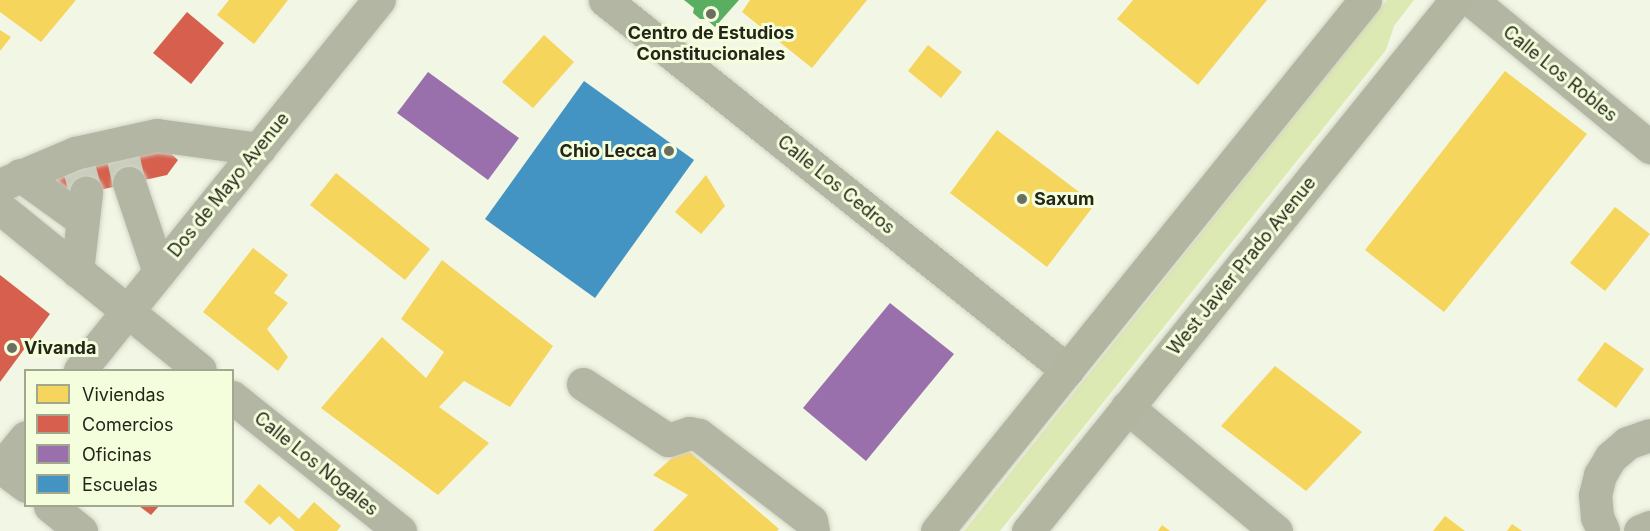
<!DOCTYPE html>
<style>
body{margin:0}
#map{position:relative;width:1650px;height:531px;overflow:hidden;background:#f2f6e4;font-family:Inter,sans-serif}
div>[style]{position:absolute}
.green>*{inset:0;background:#dde9b3}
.homes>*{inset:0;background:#f6d55c}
.shops>*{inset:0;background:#d6604d}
.offices>*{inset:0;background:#9970ab}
.schools>*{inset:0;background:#4393c3}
.public>*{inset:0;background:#5aae61}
.minor-tunnel>*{height:33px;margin-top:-16.5px;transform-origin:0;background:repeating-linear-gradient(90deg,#c9ccbb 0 33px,transparent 0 49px)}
.roads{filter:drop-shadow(0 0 2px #d0d3c5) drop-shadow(0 0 2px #d0d3c5)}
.minor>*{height:33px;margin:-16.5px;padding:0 16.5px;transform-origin:16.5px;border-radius:16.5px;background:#b2b6a3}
.major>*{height:33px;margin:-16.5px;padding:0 16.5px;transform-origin:16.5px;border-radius:16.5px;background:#b2b6a0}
.dots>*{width:16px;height:16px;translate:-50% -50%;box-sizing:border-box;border:3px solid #f5fedc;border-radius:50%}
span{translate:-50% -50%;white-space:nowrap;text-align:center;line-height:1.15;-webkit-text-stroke:6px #f5fedc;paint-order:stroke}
.poi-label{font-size:18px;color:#232619;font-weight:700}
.right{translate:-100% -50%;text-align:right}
.left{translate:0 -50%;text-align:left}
.street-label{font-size:18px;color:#232619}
.legend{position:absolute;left:24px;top:369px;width:210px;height:138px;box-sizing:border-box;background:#f5fedc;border:2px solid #a1a88e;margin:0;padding:8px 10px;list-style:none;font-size:18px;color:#232619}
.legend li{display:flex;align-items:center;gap:12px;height:30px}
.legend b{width:30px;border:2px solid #a1a88e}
</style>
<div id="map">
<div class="green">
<div style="clip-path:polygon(1387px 0,1414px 0,1394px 26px,1386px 50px,1000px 531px,964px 531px)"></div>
</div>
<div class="homes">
<div style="clip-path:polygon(0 0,76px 0,41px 42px,0 12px)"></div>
<div style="clip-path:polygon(229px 0,288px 0,254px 44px,217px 15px)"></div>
<div style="clip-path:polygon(750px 0,867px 0,812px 68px,742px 12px)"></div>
<div style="clip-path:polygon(1133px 0,1267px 0,1198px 85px,1117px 19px)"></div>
<div style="clip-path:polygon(0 30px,11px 37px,0 51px)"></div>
<div style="clip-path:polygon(544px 35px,574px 62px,533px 108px,502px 82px)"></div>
<div style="clip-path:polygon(928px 45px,962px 72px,941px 98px,908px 71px)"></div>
<div style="clip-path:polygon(1505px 71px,1587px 134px,1444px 312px,1365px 250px)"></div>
<div style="clip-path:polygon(997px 130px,1095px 204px,1047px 267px,950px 193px)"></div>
<div style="clip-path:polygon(336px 173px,430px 249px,405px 280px,310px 205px)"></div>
<div style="clip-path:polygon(706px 175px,725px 206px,701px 234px,675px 212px)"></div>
<div style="clip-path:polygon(1615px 207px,1650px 234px,1605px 291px,1570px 263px)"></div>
<div style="clip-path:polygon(253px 248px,288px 275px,274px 293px,288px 303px,267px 329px,288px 357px,278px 371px,203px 312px)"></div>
<div style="clip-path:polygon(442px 260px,553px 346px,510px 407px,464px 381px,439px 407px,489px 443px,438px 495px,321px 408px,382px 337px,426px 378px,444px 352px,401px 319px)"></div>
<div style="clip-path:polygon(1605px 342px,1644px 369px,1616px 408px,1577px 380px)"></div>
<div style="clip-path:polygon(1275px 366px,1362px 432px,1306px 491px,1221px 426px)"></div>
<div style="clip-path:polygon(684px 447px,779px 529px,777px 531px,653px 531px,688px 495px,653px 475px)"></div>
<div style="clip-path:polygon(259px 484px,299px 519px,314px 502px,341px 526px,337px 531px,295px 531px,279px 516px,270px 525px,244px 502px)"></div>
<div style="clip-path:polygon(1445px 516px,1465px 531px,1433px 531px)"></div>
<div style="clip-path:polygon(1512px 524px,1522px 531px,1507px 531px)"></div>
<div style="clip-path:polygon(1162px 525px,1170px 531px,1158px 531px)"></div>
</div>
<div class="shops">
<div style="clip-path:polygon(187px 12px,224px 43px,191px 84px,153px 53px)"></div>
<div style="clip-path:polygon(159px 143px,178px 160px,167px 175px,59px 199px,40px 185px,53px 170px)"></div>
<div style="clip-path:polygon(0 275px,50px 314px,0 382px)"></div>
<div style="clip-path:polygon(139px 506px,159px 506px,151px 515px)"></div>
</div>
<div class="offices">
<div style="clip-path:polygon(428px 72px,519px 138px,488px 180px,397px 113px)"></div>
<div style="clip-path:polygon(890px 303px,954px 354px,866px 461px,803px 408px)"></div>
</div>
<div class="schools">
<div style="clip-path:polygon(584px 81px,694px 160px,595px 298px,485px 219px)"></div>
</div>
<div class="public">
<div style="clip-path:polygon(684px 0,739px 0,715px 27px,706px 19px,700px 19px,693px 13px,694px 8px)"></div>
</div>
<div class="minor-tunnel">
<div style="left:122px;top:152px;width:32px;rotate:77deg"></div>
<div style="left:78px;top:163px;width:31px;rotate:75deg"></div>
</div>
<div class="roads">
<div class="minor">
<div style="left:605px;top:0;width:592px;rotate:38.69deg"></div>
<div style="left:1471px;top:0;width:232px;rotate:39.4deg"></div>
<div style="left:20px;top:175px;width:75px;rotate:35.8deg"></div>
<div style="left:129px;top:183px;width:94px;rotate:71.4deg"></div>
<div style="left:0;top:185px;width:82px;rotate:-23.1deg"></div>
<div style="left:75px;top:153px;width:84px;rotate:-12.4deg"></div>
<div style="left:157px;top:135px;width:103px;rotate:7.8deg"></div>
<div style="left:0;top:208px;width:257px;rotate:39deg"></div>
<div style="left:77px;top:271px;width:79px;rotate:-83.4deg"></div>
<div style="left:80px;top:370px;width:476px;rotate:-51.1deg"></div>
<div style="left:583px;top:384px;width:102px;rotate:33.4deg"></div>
<div style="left:668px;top:440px;width:22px;rotate:-18deg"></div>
<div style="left:689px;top:433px;width:10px;rotate:11deg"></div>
<div style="left:699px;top:435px;width:141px;rotate:37.5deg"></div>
<div style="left:811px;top:521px;width:10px;rotate:79deg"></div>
<div style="left:232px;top:397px;width:215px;rotate:38.6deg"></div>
<div style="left:1127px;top:407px;width:194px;rotate:39.8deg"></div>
<div style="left:1px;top:467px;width:31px;rotate:37deg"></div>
<div style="left:0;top:469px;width:41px;rotate:-50.9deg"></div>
<div style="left:50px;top:506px;width:40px;rotate:39deg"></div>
<div style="left:1603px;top:530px;width:14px;rotate:-115deg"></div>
<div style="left:1597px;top:517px;width:22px;rotate:-95deg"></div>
<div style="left:1595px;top:495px;width:21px;rotate:-76deg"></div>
<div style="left:1600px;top:475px;width:21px;rotate:-59deg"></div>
<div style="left:1611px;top:457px;width:21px;rotate:-41deg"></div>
<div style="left:1627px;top:443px;width:24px;rotate:-19deg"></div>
<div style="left:1640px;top:531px;width:11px;rotate:-22deg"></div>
</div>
<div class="major">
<div style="left:937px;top:531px;width:682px;rotate:-51.13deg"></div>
<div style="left:1028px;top:531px;width:682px;rotate:-51.13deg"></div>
</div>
</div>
<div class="dots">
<div style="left:711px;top:14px;background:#6b6f60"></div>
<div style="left:669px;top:151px;background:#6b6f60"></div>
<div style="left:1022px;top:199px;background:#6b6f60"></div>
<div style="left:12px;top:348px;background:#6b6f60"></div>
</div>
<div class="poi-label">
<span style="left:711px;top:44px">Centro de Estudios<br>Constitucionales</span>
<span class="right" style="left:657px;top:151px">Chio Lecca</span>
<span class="left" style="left:1034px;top:199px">Saxum</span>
<span class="left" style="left:24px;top:348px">Vivanda</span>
</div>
<div class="street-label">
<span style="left:1560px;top:74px;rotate:39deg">Calle Los Robles</span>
<span style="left:229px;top:185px;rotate:-51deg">Dos de Mayo Avenue</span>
<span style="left:836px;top:185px;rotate:39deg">Calle Los Cedros</span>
<span style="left:1242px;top:266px;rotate:-51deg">West Javier Prado Avenue</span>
<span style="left:316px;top:464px;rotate:39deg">Calle Los Nogales</span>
</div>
<ul class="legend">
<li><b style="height:16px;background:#f6d55c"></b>Viviendas</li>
<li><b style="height:16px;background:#d6604d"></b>Comercios</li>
<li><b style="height:16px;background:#9970ab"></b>Oficinas</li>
<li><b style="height:16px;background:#4393c3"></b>Escuelas</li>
</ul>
</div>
